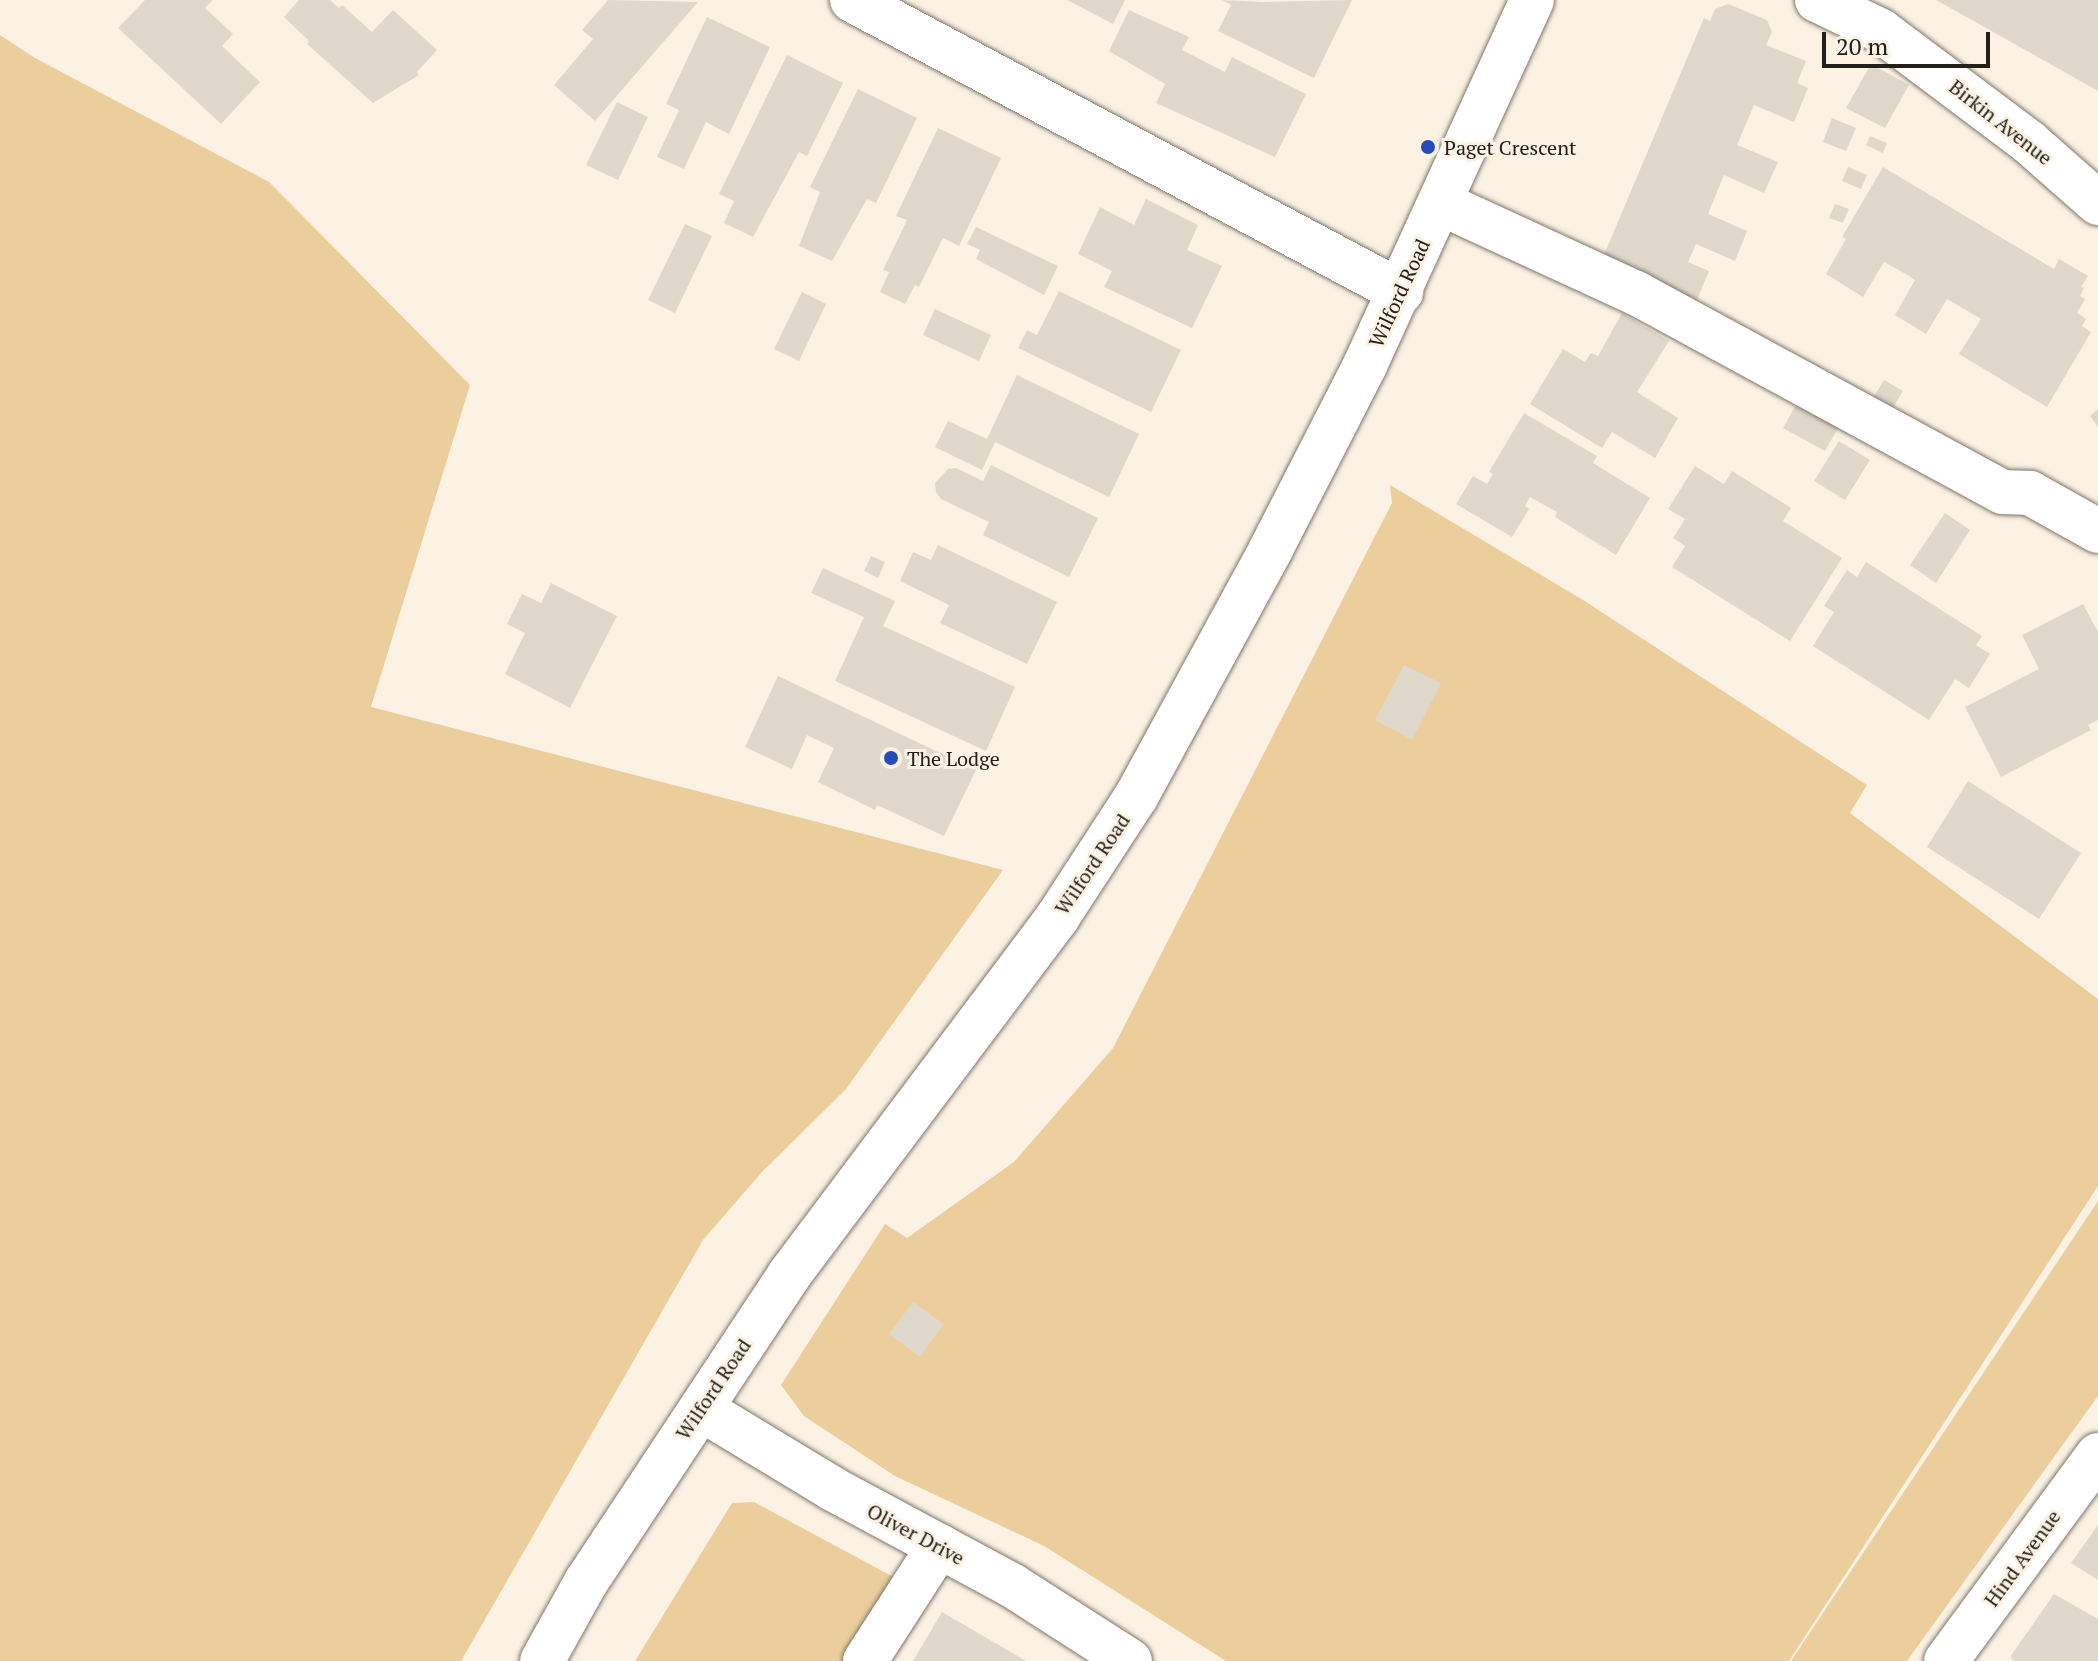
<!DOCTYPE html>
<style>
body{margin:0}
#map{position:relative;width:2098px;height:1661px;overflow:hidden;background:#fbf2e4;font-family:"PT Serif",serif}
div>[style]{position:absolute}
.green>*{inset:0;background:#ebce9c}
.building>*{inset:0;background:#e0d8ca}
.roads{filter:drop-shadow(0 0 2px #7e776a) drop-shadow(0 0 2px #7e776a)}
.minor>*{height:44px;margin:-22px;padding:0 22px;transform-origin:22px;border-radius:22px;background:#fff}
.major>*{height:44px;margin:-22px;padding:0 22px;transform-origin:22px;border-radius:22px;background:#fff}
.dots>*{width:22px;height:22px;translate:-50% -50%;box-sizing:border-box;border:4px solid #fbf2e4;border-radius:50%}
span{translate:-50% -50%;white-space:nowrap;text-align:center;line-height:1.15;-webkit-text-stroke:6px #fbf2e4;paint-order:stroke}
.street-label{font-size:20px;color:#23201b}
.poi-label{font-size:20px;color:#23201b}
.left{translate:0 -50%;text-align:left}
.scale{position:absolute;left:1822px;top:32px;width:168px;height:36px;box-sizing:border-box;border:4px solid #23201b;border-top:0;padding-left:10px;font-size:24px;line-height:28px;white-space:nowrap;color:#23201b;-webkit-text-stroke:6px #fbf2e4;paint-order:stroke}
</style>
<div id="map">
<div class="green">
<div style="clip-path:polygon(0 35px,35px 58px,269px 182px,470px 385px,371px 707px,1003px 870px,846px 1089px,762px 1172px,703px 1240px,461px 1661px,0 1661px)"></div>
<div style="clip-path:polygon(1390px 485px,1583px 600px,1867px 785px,1850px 813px,2098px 999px,2098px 1186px,1789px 1661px,1226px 1661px,1044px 1546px,895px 1476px,804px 1416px,781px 1385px,885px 1224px,907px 1238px,1014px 1162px,1113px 1048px,1392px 503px)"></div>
<div style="clip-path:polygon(2098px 1201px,2098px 1396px,1907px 1661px,1791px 1661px)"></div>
<div style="clip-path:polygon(754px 1502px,899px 1580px,847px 1661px,635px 1661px,732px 1503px)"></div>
</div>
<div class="building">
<div style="clip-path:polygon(145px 0,213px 0,205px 8px,233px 34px,222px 46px,260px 82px,221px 124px,118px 28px)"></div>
<div style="clip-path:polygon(299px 0,330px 0,339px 8px,342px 5px,372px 32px,393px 10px,437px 50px,417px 72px,419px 75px,373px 103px,307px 44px,309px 41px,284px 17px)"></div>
<div style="clip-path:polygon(608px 0,698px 2px,595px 121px,554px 85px,593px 39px,582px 30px)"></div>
<div style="clip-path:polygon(1067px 0,1125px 0,1113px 24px)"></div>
<div style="clip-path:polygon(1222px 0,1262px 2px,1352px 0,1314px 78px,1218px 31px,1231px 5px)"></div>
<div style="clip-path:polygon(1936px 0,2098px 0,2098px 91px,2004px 38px)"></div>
<div style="clip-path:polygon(1728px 4px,1767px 20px,1772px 32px,1766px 45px,1806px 61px,1797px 83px,1808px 88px,1794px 122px,1754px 105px,1737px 145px,1778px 162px,1764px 193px,1724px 175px,1708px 214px,1747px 231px,1735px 261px,1696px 244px,1688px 262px,1709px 271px,1696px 302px,1601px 262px,1704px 18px,1710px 21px,1715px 9px)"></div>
<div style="clip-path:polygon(1129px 10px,1189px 37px,1182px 50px,1225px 72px,1232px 57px,1306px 94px,1275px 157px,1156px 103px,1165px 84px,1109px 51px)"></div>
<div style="clip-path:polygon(707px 17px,770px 47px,729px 134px,706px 122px,684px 169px,657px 157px,679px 110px,666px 104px)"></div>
<div style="clip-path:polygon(787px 55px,843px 83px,807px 156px,799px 152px,753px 237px,724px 223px,734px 201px,719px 194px)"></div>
<div style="clip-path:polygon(1871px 64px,1909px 85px,1885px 128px,1846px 108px)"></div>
<div style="clip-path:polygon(858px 89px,917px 118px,876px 203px,867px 199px,832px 261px,799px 246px,820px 192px,810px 187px)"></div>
<div style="clip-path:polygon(617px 102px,648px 117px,618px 180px,586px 165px)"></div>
<div style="clip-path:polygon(1832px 118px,1856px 128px,1846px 151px,1823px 142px)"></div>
<div style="clip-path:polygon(938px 128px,1001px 158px,959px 246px,943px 238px,919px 287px,915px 285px,905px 304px,880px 292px,889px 272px,883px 270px,907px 220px,896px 216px)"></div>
<div style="clip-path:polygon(1870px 136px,1887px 143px,1883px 153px,1866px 145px)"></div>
<div style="clip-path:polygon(1848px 167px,1867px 175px,1861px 189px,1842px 181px)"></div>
<div style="clip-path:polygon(1883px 167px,2054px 269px,2059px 259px,2088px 276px,2081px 287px,2084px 288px,2080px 296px,2085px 299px,2077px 313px,2086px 319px,2082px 326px,2091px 332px,2047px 407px,1959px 354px,1981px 319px,1966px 310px,1947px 299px,1926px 334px,1895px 315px,1915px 280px,1904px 273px,1884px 262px,1863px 297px,1826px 274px,1846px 239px,1842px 237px)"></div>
<div style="clip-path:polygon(1146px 199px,1198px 225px,1187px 250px,1222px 266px,1192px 328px,1104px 287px,1112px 271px,1078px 254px,1100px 207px,1134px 225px)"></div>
<div style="clip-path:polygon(1835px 204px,1849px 209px,1843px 223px,1829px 218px)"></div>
<div style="clip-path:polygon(685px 224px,712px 236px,675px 313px,648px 300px)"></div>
<div style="clip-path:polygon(976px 227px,1058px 266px,1044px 295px,976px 259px,980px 250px,967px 244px)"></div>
<div style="clip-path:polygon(1059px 291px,1181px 350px,1151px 412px,1018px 348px,1027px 330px,1037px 335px)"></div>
<div style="clip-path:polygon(802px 292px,826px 304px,799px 361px,774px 349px)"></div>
<div style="clip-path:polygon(935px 309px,991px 335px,979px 361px,923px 335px)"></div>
<div style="clip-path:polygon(1622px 313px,1669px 341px,1637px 392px,1678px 418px,1655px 458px,1612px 432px,1602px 448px,1530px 404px,1563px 349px,1585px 362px,1591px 353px,1598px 356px)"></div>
<div style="clip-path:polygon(1017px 375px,1139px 434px,1109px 497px,995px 442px,982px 470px,935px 447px,948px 421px,987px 439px)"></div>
<div style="clip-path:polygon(1884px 380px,1903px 391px,1892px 409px,1873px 398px)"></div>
<div style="clip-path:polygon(1800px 398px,1842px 421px,1825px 451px,1783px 428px)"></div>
<div style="clip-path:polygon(2098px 409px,2098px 427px,2090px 416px)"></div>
<div style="clip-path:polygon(1524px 413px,1597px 456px,1593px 463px,1650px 498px,1616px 555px,1555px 517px,1557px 512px,1530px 497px,1525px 506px,1529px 509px,1512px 537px,1456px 504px,1473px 476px,1487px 484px,1493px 474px,1489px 472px)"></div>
<div style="clip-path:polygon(1839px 441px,1870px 460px,1845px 500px,1814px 481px)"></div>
<div style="clip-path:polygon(991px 465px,1098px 518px,1069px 577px,983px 535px,989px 522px,941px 499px,936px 492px,935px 483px,948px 469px,956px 468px,983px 481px)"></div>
<div style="clip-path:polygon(1695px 466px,1724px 484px,1732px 471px,1791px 508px,1783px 521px,1842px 558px,1790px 641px,1672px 567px,1685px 546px,1673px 538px,1685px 519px,1668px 509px)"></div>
<div style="clip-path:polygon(1945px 513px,1970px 530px,1936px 583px,1910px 565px)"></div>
<div style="clip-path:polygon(938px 545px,1057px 602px,1027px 664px,940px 623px,949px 605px,900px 581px,913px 552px,931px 560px)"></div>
<div style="clip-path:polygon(871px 556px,885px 562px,878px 578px,864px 571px)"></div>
<div style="clip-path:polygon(1866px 562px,1982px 636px,1976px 645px,1990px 654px,1969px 688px,1955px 679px,1929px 720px,1813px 646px,1834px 612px,1824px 606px,1847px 570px,1857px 577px)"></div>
<div style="clip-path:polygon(823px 568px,895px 601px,883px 626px,1015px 687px,986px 751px,835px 681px,864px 617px,811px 593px)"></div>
<div style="clip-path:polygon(551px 583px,617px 616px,570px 708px,505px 674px,525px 633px,507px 624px,522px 594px,541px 603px)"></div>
<div style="clip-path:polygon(2083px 604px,2098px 632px,2098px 720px,2088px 725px,2091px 730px,2001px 777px,1965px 707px,2039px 669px,2022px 635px)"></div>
<div style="clip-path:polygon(1404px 665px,1441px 683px,1412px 740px,1375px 720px)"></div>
<div style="clip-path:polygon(778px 676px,976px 770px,944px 836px,877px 805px,875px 810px,818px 782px,834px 748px,807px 735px,792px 769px,745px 747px)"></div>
<div style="clip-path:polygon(1968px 781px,2081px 853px,2039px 919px,1927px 847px)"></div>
<div style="clip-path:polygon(913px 1302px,944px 1324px,920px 1357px,889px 1334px)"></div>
<div style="clip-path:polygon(2098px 1525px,2098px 1580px,2071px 1563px)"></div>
<div style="clip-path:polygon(2054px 1594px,2098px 1619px,2098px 1661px,2015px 1661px,2010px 1657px)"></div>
<div style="clip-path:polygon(942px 1612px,1026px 1661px,913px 1661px)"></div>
</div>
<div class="roads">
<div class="minor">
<div style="left:852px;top:0;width:622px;rotate:28.01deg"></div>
<div style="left:1817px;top:0;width:71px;rotate:25.8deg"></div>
<div style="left:1881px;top:31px;width:186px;rotate:36.9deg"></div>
<div style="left:2030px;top:143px;width:91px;rotate:41.4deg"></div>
<div style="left:1440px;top:203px;width:216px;rotate:24.7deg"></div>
<div style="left:1636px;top:293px;width:417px;rotate:28.5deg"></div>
<div style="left:2003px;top:492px;width:27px;rotate:2deg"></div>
<div style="left:2030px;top:493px;width:78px;rotate:29.2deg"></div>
<div style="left:701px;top:1409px;width:154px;rotate:31.2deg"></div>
<div style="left:833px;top:1489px;width:204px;rotate:28.3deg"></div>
<div style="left:1013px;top:1586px;width:139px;rotate:32.7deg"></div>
<div style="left:865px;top:1661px;width:137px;rotate:-57.2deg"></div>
<div style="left:1946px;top:1661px;width:256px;rotate:-53.6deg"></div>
</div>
<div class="major">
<div style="left:542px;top:1661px;width:90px;rotate:-60.9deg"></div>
<div style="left:586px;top:1582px;width:368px;rotate:-56.5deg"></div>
<div style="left:789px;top:1275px;width:446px;rotate:-53.1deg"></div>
<div style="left:1057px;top:918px;width:145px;rotate:-56.9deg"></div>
<div style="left:1136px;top:797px;width:282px;rotate:-61.4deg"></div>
<div style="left:1271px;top:549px;width:207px;rotate:-62.9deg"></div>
<div style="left:1365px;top:365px;width:401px;rotate:-65.4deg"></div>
</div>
</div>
<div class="dots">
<div style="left:1428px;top:147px;background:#274bba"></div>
<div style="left:891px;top:758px;background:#274bba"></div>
</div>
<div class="street-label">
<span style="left:2001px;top:122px;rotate:38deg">Birkin Avenue</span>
<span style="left:1399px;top:293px;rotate:-65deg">Wilford Road</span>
<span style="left:1092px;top:864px;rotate:-56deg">Wilford Road</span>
<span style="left:713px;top:1389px;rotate:-56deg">Wilford Road</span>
<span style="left:916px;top:1534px;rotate:28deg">Oliver Drive</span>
<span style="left:2022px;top:1558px;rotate:-54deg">Hind Avenue</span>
</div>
<div class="poi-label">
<span class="left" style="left:1444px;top:147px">Paget Crescent</span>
<span class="left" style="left:907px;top:758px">The Lodge</span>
</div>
<div class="scale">20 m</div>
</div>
